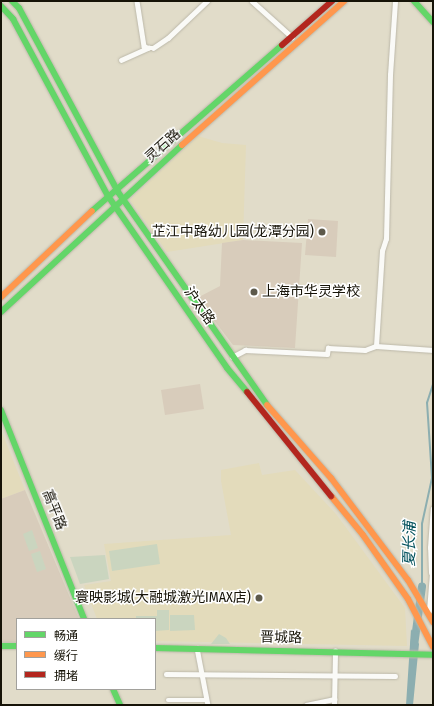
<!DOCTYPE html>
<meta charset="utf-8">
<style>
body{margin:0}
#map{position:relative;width:434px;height:706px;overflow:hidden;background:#e1dcc9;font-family:"Fira Sans Condensed","Noto Sans SC",sans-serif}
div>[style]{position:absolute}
.built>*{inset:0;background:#e3dbbb}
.education>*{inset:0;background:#d8ccbb}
.green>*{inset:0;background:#cad5bf}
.water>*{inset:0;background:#8caeb0}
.stream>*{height:1.5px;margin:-0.75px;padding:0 0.75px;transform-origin:0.75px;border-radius:0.75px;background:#8caeb0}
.river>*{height:8px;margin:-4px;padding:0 4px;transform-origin:4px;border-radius:4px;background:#8caeb0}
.roads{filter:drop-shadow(0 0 1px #bcb8a9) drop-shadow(0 0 1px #bcb8a9)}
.street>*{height:4.5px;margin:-2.25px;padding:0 2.25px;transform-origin:2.25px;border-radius:2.25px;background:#fafaf7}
.fast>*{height:6px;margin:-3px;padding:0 3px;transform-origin:3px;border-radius:3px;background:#63d668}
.slow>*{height:6px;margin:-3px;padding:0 3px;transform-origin:3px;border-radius:3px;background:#ff974d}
.jam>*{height:6px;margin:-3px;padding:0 3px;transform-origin:3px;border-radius:3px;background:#b3261e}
.dots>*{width:11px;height:11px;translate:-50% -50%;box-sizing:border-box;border:2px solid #fff;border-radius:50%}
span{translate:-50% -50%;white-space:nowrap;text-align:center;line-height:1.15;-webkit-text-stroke:3px #fff;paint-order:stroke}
.street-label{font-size:14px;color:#161307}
.poi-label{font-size:14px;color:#161307}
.right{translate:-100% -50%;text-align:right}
.left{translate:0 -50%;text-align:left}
.water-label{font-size:15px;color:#00505b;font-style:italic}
.frame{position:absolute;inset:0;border:2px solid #161307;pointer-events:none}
.legend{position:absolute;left:16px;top:618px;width:140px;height:72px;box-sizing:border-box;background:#fff;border:1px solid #a2a19c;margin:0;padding:5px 7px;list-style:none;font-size:12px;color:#161307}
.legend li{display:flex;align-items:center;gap:8px;height:20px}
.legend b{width:20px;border:1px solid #a2a19c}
</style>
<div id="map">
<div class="built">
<div style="clip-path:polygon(198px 136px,222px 143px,246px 145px,243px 240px,167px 252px,130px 200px)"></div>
<div style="clip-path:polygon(1px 430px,25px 490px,1px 499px)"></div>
<div style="clip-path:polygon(259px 463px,262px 475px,295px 470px,336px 514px,405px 608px,407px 646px,155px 641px,155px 619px,97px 619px,84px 585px,111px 581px,104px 544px,231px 535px,221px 481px,221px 470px)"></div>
</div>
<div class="education">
<div style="clip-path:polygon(308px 219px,338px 221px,336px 257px,305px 255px)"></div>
<div style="clip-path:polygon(243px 240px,302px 243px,295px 348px,233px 345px,197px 298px,220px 286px,222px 243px)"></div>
<div style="clip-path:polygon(200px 384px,204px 409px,165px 415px,161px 390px)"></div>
<div style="clip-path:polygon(25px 490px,79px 619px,17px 619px,17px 642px,1px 642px,1px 499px)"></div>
</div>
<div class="green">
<div style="clip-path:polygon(32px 530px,38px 548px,29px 551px,23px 534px)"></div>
<div style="clip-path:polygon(157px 544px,160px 564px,112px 571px,109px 551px)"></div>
<div style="clip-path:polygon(40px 551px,46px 569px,37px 572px,31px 554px)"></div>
<div style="clip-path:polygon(105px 555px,109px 579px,80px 584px,70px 557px)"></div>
<div style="clip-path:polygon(157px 610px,169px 610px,169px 630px,155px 631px,155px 619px,136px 619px,136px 616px,157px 616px)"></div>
<div style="clip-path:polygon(170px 615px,194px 615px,195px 630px,170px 631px)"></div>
<div style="clip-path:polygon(219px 634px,226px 638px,230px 644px,211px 644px)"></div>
</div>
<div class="water">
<div style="clip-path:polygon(411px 629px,419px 644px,417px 664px,413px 705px,406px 705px)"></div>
</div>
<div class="stream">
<div style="left:422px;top:587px;width:63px;rotate:-90deg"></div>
<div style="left:422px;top:524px;width:47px;rotate:-77.7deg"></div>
<div style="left:432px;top:478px;width:75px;rotate:-93.8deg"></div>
<div style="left:427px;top:403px;width:19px;rotate:-72deg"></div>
</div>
<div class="river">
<div style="left:414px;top:646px;width:60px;rotate:-82.3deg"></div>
</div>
<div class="roads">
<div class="street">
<div style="left:137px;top:1px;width:46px;rotate:81.2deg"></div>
<div style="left:144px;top:46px;width:4px;rotate:27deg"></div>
<div style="left:148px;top:48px;width:5px"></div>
<div style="left:153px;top:48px;width:18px;rotate:-34deg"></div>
<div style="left:168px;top:38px;width:54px;rotate:-43.5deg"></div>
<div style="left:252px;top:1px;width:54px;rotate:42deg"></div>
<div style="left:121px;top:60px;width:30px;rotate:-24deg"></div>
<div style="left:376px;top:346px;width:57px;rotate:4deg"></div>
<div style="left:232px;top:357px;width:15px;rotate:-28deg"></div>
<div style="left:245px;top:350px;width:82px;rotate:2.8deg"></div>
<div style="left:327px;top:354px;width:6px;rotate:-81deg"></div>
<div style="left:328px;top:348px;width:37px;rotate:3deg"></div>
<div style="left:365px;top:350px;width:12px;rotate:-20deg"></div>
<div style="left:376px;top:346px;width:95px;rotate:-86.4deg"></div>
<div style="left:382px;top:251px;width:13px;rotate:-72deg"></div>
<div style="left:386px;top:239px;width:164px;rotate:-88.6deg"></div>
<div style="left:390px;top:75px;width:74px;rotate:-86.1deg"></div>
<div style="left:431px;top:573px;width:25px;rotate:-92deg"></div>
<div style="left:430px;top:548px;width:39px;rotate:-86deg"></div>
<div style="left:429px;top:611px;width:51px;rotate:-85.5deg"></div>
<div style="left:197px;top:648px;width:58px;rotate:79.1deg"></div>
<div style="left:166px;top:674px;width:229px;rotate:0.5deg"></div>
<div style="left:168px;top:700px;width:39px"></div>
<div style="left:306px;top:705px;width:29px;rotate:-12deg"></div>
<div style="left:334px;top:705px;width:54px;rotate:-88.9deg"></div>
</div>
<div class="fast">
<div style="left:12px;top:1px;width:10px;rotate:45deg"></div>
<div style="left:19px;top:8px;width:209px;rotate:61.7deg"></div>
<div style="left:118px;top:192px;width:260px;rotate:55deg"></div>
<div style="left:414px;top:1px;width:28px;rotate:48deg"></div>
<div style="left:1px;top:6px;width:18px;rotate:47deg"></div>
<div style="left:13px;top:19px;width:201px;rotate:61.8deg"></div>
<div style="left:108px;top:196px;width:209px;rotate:55.3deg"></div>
<div style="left:227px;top:368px;width:31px;rotate:50deg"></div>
<div style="left:92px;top:211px;width:252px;rotate:-41.1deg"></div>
<div style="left:1px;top:312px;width:246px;rotate:-42.7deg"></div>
<div style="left:1px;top:410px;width:225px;rotate:68.3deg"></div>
<div style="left:1px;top:646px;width:16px"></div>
<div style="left:155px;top:648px;width:278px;rotate:1.4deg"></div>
<div style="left:113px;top:689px;width:17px;rotate:66deg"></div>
</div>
<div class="slow">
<div style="left:182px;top:145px;width:217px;rotate:-41.6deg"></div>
<div style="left:1px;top:297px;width:125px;rotate:-43.4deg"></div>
<div style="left:267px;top:405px;width:97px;rotate:48.8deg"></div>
<div style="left:331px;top:478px;width:128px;rotate:53deg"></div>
<div style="left:408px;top:580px;width:49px;rotate:59.2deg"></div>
<div style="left:331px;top:496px;width:50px;rotate:50.6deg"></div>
<div style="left:363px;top:535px;width:78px;rotate:54.9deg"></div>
<div style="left:408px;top:599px;width:54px;rotate:62.5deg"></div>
</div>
<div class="jam">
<div style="left:282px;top:45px;width:67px;rotate:-41.3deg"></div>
<div style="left:247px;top:392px;width:134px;rotate:51.1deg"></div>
</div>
</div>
<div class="dots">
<div style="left:322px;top:232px;background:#5d594b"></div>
<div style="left:254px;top:292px;background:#5d594b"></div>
<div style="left:259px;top:598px;background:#5d594b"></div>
</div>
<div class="street-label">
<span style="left:163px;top:146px;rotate:-42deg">灵石路</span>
<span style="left:199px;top:306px;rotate:55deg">沪太路</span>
<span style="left:54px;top:510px;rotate:68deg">高平路</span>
<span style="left:281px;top:638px;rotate:1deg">晋城路</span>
</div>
<div class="poi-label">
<span class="right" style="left:314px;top:232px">芷江中路幼儿园(龙潭分园)</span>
<span class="left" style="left:262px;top:292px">上海市华灵学校</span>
<span class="right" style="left:251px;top:598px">寰映影城(大融城激光IMAX店)</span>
</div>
<div class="water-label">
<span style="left:410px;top:544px;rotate:-89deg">夏长浦</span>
</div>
<div class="frame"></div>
<ul class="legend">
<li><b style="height:5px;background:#63d668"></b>畅通</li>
<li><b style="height:5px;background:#ff974d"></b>缓行</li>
<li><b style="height:5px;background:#b3261e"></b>拥堵</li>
</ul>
</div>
